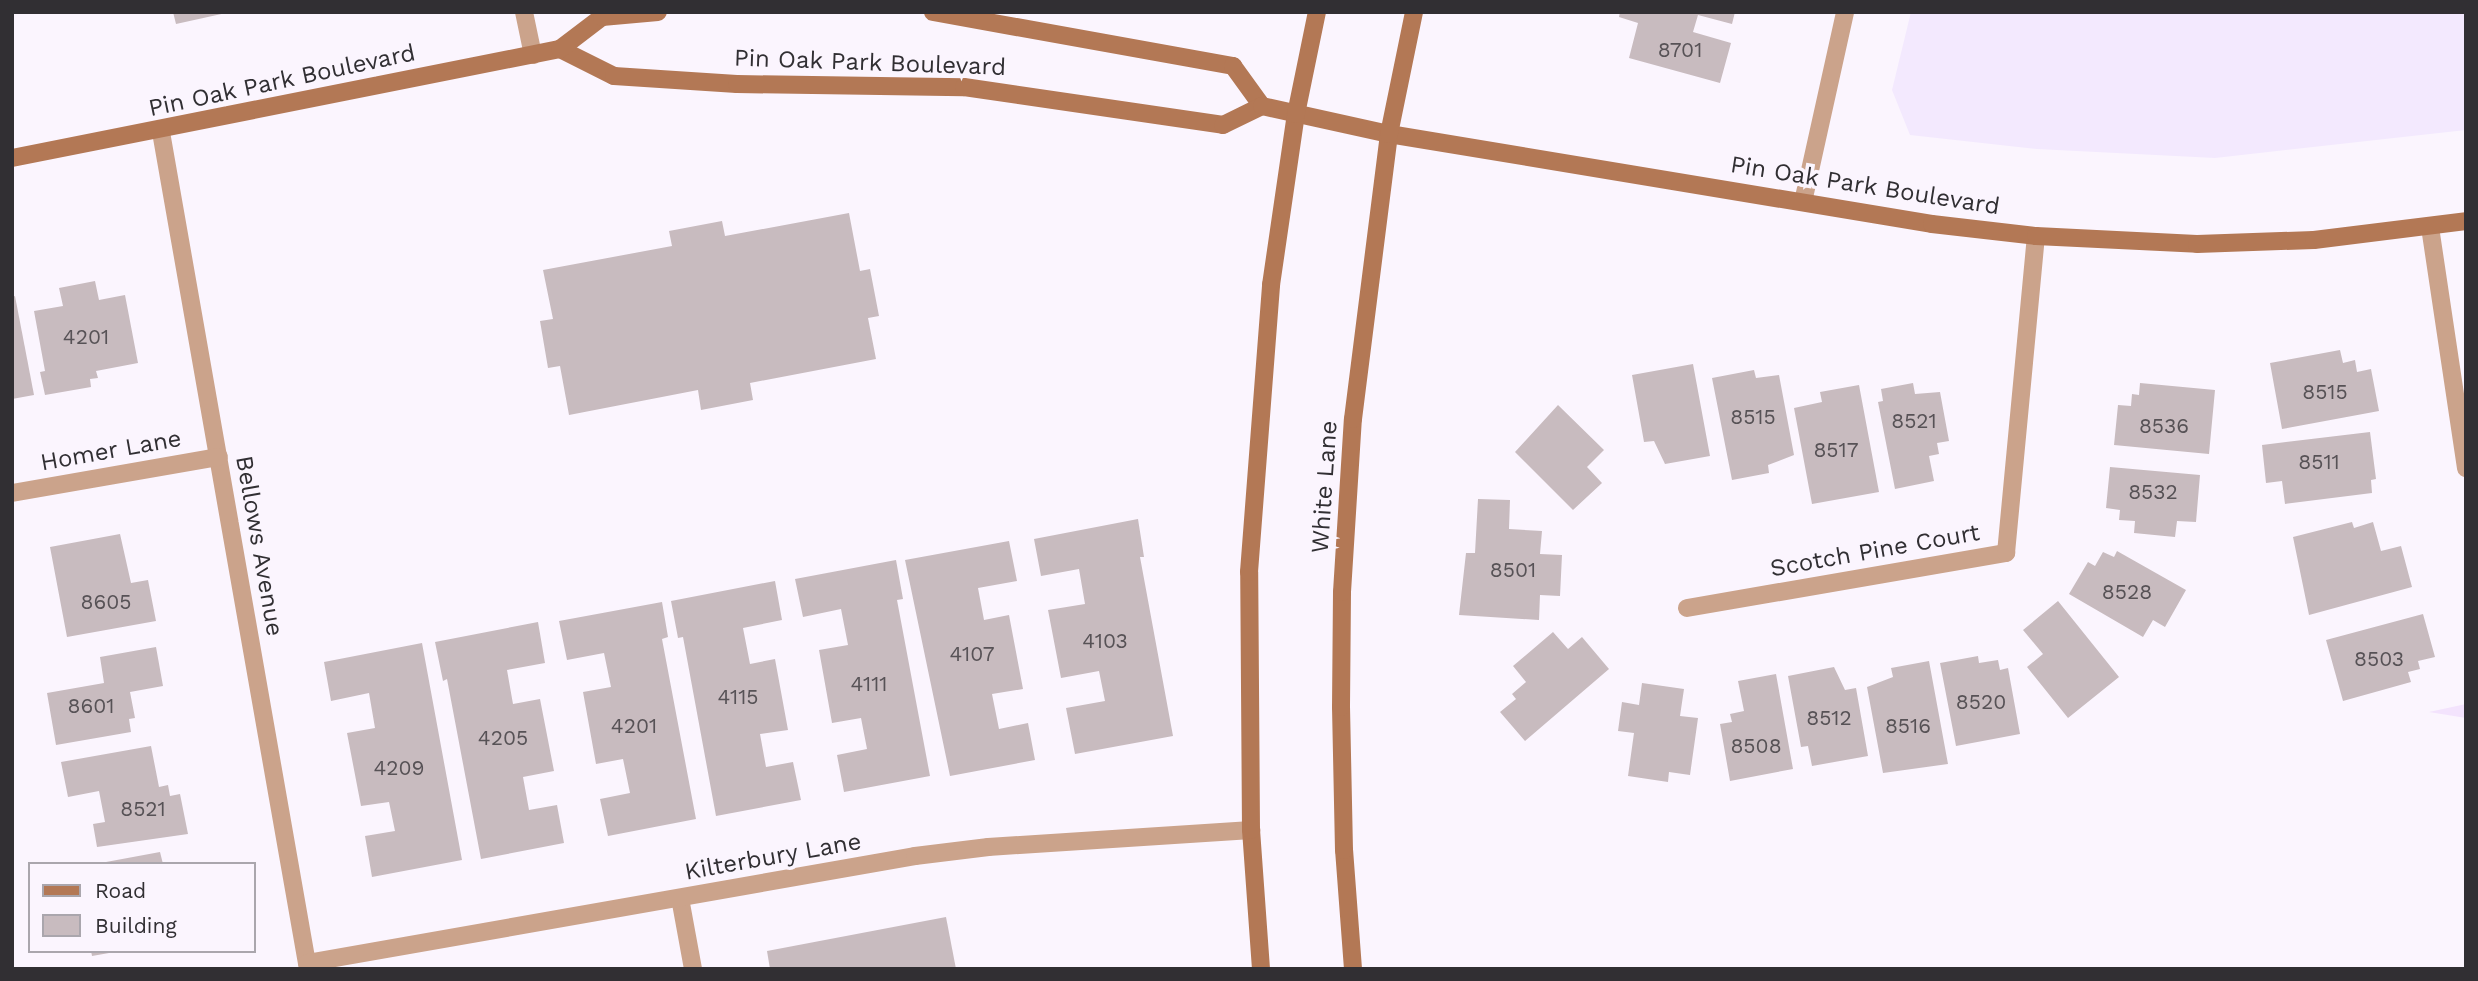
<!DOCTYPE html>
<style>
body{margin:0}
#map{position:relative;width:2478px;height:981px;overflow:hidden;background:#fbf5fe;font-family:"Work Sans",sans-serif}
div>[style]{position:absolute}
.education>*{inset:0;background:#f3e9fe}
.green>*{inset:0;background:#f3e3fd}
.building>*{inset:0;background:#c8bbbf}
.street>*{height:18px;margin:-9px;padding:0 9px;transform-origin:9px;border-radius:9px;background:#cba38b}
.secondary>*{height:18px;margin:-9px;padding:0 9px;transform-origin:9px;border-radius:9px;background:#b37855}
span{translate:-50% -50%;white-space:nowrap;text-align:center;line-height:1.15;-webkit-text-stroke:7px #fbf5fe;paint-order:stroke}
.number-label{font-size:21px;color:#575256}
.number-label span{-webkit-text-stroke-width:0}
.street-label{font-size:24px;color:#312f33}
.frame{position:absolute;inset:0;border:14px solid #312f33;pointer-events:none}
.legend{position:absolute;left:28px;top:862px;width:228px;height:91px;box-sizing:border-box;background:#fbf5fe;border:2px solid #aaa6ad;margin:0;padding:9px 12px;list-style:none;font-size:21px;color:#312f33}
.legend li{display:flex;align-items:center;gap:14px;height:35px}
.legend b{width:35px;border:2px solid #aaa6ad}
</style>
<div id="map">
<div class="education">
<div style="clip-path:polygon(1911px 12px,2466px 12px,2466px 130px,2215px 158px,2037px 149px,1910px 135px,1892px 90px)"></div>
</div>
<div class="green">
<div style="clip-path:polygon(2466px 704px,2466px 718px,2429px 712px)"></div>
</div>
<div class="building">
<div style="clip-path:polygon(173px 12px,226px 12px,226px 13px,176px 24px)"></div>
<div style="clip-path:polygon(1620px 12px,1735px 12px,1732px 24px,1698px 15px,1693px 32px,1731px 43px,1720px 83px,1629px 58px,1638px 23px,1619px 17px)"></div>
<div style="clip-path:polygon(849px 213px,860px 271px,870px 269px,879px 316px,868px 318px,876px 359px,750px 383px,753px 400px,701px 410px,698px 390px,569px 415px,560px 366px,548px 368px,540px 321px,553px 319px,543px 270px,672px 246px,669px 231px,722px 221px,725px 236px)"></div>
<div style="clip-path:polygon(95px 281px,99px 300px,125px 295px,138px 363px,96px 371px,98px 378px,90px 379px,91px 387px,45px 395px,40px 372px,45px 371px,34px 311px,63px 306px,59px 288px)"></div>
<div style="clip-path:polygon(15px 296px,34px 395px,12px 399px,12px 297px)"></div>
<div style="clip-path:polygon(2340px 350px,2343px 363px,2355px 360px,2357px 372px,2371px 369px,2379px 411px,2282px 429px,2270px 363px)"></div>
<div style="clip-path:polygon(1693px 364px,1710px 456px,1665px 464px,1654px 441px,1644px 442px,1632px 375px)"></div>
<div style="clip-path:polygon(1754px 370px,1756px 378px,1779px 375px,1794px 455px,1768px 465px,1769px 473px,1732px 480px,1712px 378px)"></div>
<div style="clip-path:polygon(1913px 383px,1915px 394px,1940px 392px,1949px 441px,1937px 443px,1939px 454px,1929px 456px,1934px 481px,1895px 489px,1878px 402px,1883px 401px,1881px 389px)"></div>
<div style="clip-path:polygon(2140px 383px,2215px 390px,2209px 454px,2114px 445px,2118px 405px,2131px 406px,2132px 394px,2139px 395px)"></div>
<div style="clip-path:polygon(1859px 385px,1879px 492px,1812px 504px,1794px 408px,1822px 402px,1820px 392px)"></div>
<div style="clip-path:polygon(1558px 405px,1604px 450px,1587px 467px,1602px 483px,1573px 510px,1515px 452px)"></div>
<div style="clip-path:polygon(2370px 432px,2376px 479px,2371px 480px,2372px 493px,2285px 504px,2282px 481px,2266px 483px,2262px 445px)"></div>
<div style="clip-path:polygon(2110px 467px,2200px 475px,2196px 522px,2177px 521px,2175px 537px,2134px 533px,2135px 521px,2119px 520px,2120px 510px,2106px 508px)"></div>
<div style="clip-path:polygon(1478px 499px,1510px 500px,1509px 529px,1542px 531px,1540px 554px,1562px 555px,1560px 596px,1540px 595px,1539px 620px,1459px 615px,1466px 553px,1475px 553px)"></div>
<div style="clip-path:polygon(1138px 519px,1144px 557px,1140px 557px,1173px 736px,1075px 754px,1066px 708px,1105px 701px,1099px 671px,1061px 678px,1048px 610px,1085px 604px,1079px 569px,1041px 576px,1034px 539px)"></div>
<div style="clip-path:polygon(2352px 522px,2354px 528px,2373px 522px,2381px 551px,2401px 546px,2412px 587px,2309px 615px,2293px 537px)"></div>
<div style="clip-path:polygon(120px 534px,131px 583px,148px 580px,156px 621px,67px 637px,50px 547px)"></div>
<div style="clip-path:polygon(1009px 541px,1017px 581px,978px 588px,984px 620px,1009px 615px,1023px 689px,992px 694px,999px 729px,1028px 723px,1035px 760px,950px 776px,905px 560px)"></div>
<div style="clip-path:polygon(2117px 551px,2186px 590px,2165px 627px,2153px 620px,2143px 637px,2069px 594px,2088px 562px,2095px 566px,2103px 552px,2114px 557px)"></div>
<div style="clip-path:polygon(896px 560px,903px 599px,897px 600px,930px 776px,844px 792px,837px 755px,867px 749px,861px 718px,832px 723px,819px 650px,848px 645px,841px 609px,803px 617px,795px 579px)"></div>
<div style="clip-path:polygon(775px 581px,782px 620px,743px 628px,750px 664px,775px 659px,788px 730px,760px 734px,766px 767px,793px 762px,801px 800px,716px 816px,683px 637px,678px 638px,671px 601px)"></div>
<div style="clip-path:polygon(2058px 601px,2119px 677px,2068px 718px,2027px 667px,2043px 654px,2023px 630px)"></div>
<div style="clip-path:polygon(662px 602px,668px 637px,662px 639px,696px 819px,608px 836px,600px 799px,630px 793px,623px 759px,596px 764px,583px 692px,611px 687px,604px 653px,567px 660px,559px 621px)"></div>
<div style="clip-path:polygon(2423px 614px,2435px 657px,2418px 661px,2420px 669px,2408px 672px,2411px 682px,2343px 701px,2326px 640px)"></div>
<div style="clip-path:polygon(538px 622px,545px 663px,507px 670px,513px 704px,540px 699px,554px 771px,523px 777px,529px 810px,557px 805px,564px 843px,481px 859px,447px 679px,443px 681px,435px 642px)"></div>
<div style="clip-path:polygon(1553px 632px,1568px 649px,1582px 637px,1609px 669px,1525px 741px,1500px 712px,1516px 699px,1512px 694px,1526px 682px,1513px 666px)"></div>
<div style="clip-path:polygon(422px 643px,462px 860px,372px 877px,365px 836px,395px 831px,389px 802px,361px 806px,347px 733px,375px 728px,369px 693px,331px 701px,324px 662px)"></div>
<div style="clip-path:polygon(156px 647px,163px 686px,130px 692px,135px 718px,129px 719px,131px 732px,56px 745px,47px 693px,104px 683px,100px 657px)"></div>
<div style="clip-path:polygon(1978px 656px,1979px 663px,1998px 660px,2000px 670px,2008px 668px,2020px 734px,1956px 746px,1940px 663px)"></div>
<div style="clip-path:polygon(1929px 661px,1948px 764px,1883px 773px,1867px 687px,1893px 677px,1891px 668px)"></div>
<div style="clip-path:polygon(1834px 667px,1845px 690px,1856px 688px,1868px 756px,1812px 766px,1808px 746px,1801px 747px,1788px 676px)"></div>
<div style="clip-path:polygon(1776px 674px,1793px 769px,1730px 781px,1720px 724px,1732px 722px,1730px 714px,1744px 711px,1738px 681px)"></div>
<div style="clip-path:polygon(1642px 683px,1684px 689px,1680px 716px,1698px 718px,1690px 775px,1669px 772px,1668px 782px,1628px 776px,1634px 733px,1618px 731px,1622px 702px,1639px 705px)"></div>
<div style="clip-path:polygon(151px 746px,159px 787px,168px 785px,170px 796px,180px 794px,188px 834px,97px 847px,93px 824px,105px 822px,99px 791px,68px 797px,61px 762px)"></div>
<div style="clip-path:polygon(160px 852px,163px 864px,106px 864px,106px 862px)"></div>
<div style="clip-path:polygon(946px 917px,956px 969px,770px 969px,767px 951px)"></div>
<div style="clip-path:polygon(91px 951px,109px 951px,109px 953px,92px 956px)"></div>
</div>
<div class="street">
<div style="left:524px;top:12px;width:44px;rotate:78.2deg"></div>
<div style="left:161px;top:132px;width:850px;rotate:80.04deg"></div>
<div style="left:1803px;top:202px;width:195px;rotate:-77.5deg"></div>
<div style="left:2430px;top:227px;width:244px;rotate:81.5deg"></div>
<div style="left:12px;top:493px;width:210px;rotate:-9.9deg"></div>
<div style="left:1687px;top:608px;width:324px;rotate:-9.8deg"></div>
<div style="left:2006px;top:553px;width:318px;rotate:-84.6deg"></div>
<div style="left:680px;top:898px;width:72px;rotate:79.6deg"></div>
<div style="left:307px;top:963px;width:617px;rotate:-9.98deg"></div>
<div style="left:915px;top:856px;width:74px;rotate:-7deg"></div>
<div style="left:988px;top:847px;width:264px;rotate:-3.7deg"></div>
</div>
<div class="secondary">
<div style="left:933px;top:12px;width:305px;rotate:10.2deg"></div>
<div style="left:1233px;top:66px;width:49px;rotate:54.1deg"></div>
<div style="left:560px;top:49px;width:60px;rotate:26.6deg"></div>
<div style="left:614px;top:76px;width:123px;rotate:3.7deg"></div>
<div style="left:737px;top:84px;width:227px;rotate:0.8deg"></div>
<div style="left:964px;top:87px;width:262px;rotate:8.3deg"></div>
<div style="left:1223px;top:125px;width:43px;rotate:-26deg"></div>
<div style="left:1262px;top:106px;width:130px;rotate:12.4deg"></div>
<div style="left:1389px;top:134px;width:550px;rotate:9.41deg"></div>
<div style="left:1932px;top:224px;width:105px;rotate:6.6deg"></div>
<div style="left:2036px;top:236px;width:161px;rotate:2.8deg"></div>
<div style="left:2197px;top:244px;width:117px;rotate:-2deg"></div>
<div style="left:2314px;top:240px;width:153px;rotate:-7.1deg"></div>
<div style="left:12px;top:158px;width:559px;rotate:-11.25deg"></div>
<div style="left:560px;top:49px;width:53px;rotate:-37.3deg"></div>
<div style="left:602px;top:17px;width:56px;rotate:-5.1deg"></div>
<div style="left:1261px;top:969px;width:139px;rotate:-94.1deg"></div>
<div style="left:1251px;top:830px;width:258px;rotate:-90.4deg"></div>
<div style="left:1249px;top:572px;width:288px;rotate:-85.6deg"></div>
<div style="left:1271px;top:285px;width:173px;rotate:-81.7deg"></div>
<div style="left:1296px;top:114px;width:104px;rotate:-78.4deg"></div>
<div style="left:1353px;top:969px;width:119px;rotate:-94.3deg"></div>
<div style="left:1344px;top:850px;width:143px;rotate:-91.2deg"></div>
<div style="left:1341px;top:707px;width:115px;rotate:-89.5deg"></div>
<div style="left:1342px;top:592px;width:173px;rotate:-86.4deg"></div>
<div style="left:1353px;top:419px;width:287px;rotate:-82.8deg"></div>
<div style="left:1389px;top:134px;width:125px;rotate:-78.4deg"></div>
</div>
<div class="number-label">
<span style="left:1680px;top:50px">8701</span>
<span style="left:86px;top:337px">4201</span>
<span style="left:2325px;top:392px">8515</span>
<span style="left:1753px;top:417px">8515</span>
<span style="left:1914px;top:421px">8521</span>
<span style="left:2164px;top:426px">8536</span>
<span style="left:1836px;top:450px">8517</span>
<span style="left:2319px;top:462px">8511</span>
<span style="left:2153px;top:492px">8532</span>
<span style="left:1513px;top:570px">8501</span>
<span style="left:2127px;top:592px">8528</span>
<span style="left:106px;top:602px">8605</span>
<span style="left:1105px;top:641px">4103</span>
<span style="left:972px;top:654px">4107</span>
<span style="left:2379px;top:659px">8503</span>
<span style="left:869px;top:684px">4111</span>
<span style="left:738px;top:697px">4115</span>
<span style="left:1981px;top:702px">8520</span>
<span style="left:91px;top:706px">8601</span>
<span style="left:1829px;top:718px">8512</span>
<span style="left:634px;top:726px">4201</span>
<span style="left:1908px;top:726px">8516</span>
<span style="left:503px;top:738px">4205</span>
<span style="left:1756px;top:746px">8508</span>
<span style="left:399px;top:768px">4209</span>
<span style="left:143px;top:809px">8521</span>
</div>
<div class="street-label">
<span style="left:870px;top:63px;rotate:2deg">Pin Oak Park Boulevard</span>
<span style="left:282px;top:81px;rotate:-12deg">Pin Oak Park Boulevard</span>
<span style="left:1865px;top:186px;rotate:9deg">Pin Oak Park Boulevard</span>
<span style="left:111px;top:451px;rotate:-10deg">Homer Lane</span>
<span style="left:1325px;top:487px;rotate:-86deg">White Lane</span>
<span style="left:259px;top:546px;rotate:80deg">Bellows Avenue</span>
<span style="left:1875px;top:551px;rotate:-10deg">Scotch Pine Court</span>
<span style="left:773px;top:857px;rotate:-10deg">Kilterbury Lane</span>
</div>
<div class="frame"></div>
<ul class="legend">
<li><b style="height:9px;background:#b37855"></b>Road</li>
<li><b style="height:19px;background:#c8bbbf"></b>Building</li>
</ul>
</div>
